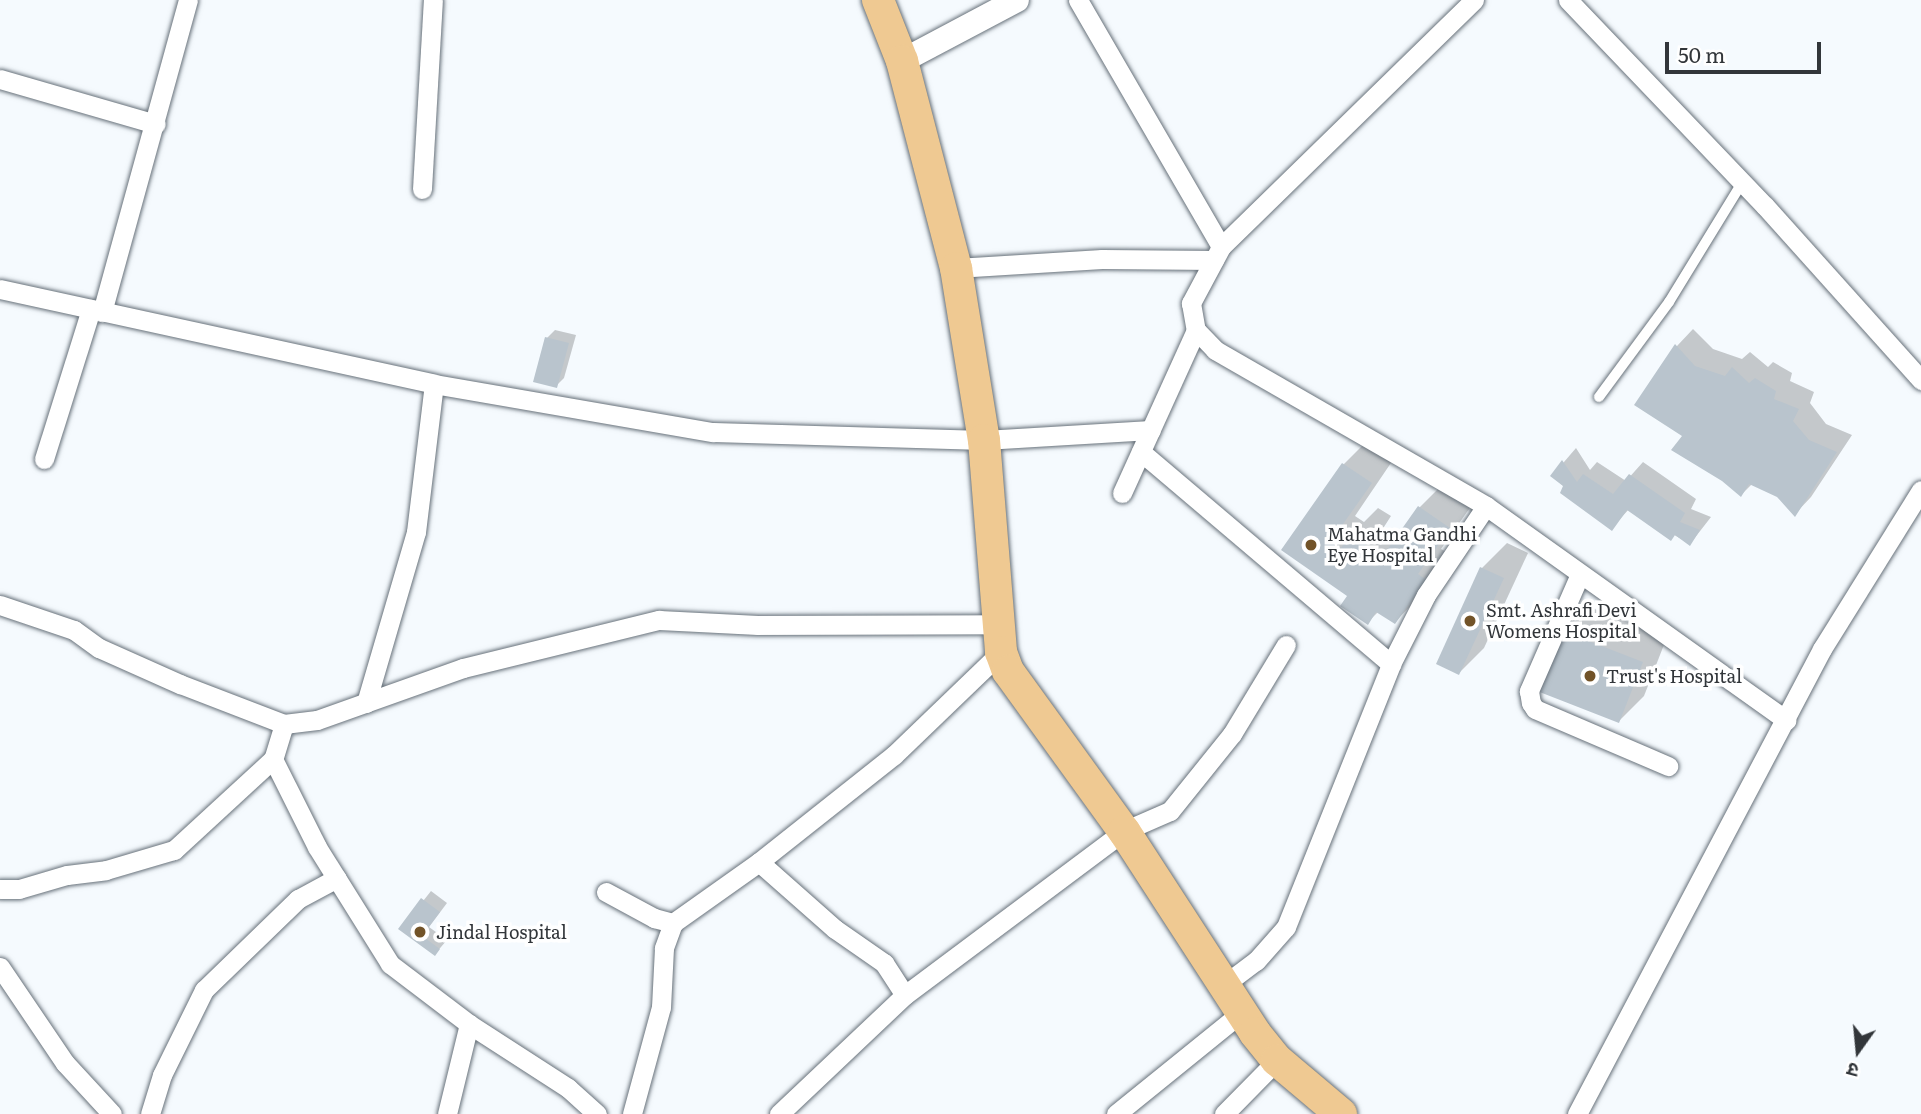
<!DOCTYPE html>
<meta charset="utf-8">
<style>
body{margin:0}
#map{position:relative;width:1921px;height:1114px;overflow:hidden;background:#f5fafe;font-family:Literata,"Noto Sans Devanagari",serif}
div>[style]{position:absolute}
.shadow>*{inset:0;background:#0003}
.building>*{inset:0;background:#b9c4cd}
.roads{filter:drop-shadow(0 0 2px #67717a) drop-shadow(0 0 2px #67717a)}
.service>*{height:10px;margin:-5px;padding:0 5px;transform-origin:5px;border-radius:5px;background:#fff}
.minor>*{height:19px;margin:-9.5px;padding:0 9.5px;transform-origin:9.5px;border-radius:9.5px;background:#fff}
.tertiary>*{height:24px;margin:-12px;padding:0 12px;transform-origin:12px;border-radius:12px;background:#fff}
.primary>*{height:32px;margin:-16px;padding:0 16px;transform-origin:16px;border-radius:16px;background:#efc992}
.dots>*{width:19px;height:19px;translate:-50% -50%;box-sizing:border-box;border:4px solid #fff;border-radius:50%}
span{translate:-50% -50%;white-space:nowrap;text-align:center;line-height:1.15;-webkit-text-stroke:7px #fff;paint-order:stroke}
.poi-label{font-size:18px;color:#32363a}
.left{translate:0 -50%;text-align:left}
.north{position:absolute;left:1823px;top:1016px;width:70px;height:70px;-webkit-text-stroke:5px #fff;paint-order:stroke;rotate:195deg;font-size:19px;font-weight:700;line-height:28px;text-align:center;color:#32363a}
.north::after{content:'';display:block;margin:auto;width:24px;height:32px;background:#32363a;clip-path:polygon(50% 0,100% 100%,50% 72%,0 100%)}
.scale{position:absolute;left:1665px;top:42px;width:156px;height:32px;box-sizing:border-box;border:4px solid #32363a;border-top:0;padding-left:9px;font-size:21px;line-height:24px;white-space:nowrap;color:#32363a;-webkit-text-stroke:5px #fff;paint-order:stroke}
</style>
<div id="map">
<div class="shadow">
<div style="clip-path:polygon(1693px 329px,1713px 349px,1742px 359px,1750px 352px,1768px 367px,1773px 362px,1792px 373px,1790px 381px,1814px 392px,1810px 403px,1826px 424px,1852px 435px,1811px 497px,1795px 514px,1778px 495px,1752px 484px,1741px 495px,1685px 435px,1637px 405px,1677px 346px)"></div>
<div style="clip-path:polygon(555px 330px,576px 335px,564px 378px,556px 386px,547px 338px)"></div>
<div style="clip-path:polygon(1369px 439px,1395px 457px,1355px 516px,1364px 522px,1378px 508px,1391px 516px,1382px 530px,1396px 540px,1420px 507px,1445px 482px,1474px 502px,1441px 549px,1450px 554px,1419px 597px,1395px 622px,1379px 611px,1367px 623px,1349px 595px,1284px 550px,1344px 464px)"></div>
<div style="clip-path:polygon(1576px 448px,1590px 470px,1597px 462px,1626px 481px,1643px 462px,1696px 499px,1691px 509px,1711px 517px,1690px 544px,1629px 509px,1612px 528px,1552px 476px)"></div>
<div style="clip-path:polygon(1507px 543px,1528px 553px,1484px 648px,1459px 673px,1482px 568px)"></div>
<div style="clip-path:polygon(1587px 606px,1667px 637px,1644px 696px,1619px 721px,1562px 631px)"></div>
<div style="clip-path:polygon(431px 891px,447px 903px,429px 927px,447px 940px,435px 954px,401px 929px)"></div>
</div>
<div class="building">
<div style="clip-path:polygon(545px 337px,569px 343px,557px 388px,533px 382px)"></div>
<div style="clip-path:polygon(1675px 344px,1695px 366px,1725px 376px,1732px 367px,1749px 383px,1755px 378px,1776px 391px,1774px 399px,1799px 409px,1793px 421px,1809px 440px,1837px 452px,1795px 517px,1777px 497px,1749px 484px,1741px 497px,1722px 481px,1671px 450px,1682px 436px,1634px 405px)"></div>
<div style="clip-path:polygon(1562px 460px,1577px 482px,1583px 474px,1613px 494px,1629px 474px,1685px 513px,1680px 522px,1700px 530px,1690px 546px,1675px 535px,1671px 541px,1627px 510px,1612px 531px,1560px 493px,1563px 486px,1550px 476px)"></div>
<div style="clip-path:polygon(1342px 463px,1372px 483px,1331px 541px,1341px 548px,1352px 531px,1368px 542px,1358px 556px,1375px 567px,1418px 506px,1450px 528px,1418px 574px,1426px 580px,1395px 624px,1376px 612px,1368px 625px,1340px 606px,1347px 596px,1281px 550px)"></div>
<div style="clip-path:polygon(1480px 567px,1504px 578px,1459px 675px,1436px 664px)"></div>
<div style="clip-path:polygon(1560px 630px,1643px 662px,1619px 723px,1537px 691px)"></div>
<div style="clip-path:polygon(421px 898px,440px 912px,422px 936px,440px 949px,435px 956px,398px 929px)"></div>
</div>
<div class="roads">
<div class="service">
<div style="left:1599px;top:397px;width:118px;rotate:-53.6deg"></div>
<div style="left:1669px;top:302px;width:140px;rotate:-58.5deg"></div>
</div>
<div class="minor">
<div style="left:1078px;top:0;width:285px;rotate:59.9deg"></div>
<div style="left:1474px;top:0;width:354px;rotate:135.7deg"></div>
<div style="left:1221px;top:247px;width:64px;rotate:118.2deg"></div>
<div style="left:1191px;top:303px;width:27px;rotate:80deg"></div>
<div style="left:1196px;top:330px;width:28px;rotate:46deg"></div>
<div style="left:1215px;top:350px;width:313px;rotate:29.9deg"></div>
<div style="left:1486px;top:506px;width:369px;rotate:35.5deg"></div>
<div style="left:1568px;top:0;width:285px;rotate:46.3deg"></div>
<div style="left:1765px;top:206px;width:234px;rotate:48.1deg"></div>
<div style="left:0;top:79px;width:162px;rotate:16.1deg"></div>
<div style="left:422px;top:189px;width:189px;rotate:-86.7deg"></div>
<div style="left:956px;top:268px;width:146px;rotate:-3.5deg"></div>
<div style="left:1102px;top:259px;width:112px;rotate:0.5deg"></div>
<div style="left:0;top:289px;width:444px;rotate:12.3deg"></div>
<div style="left:434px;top:384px;width:283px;rotate:9.8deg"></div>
<div style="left:713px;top:432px;width:271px;rotate:1.7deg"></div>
<div style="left:984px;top:440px;width:167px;rotate:-3.4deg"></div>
<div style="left:102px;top:312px;width:324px;rotate:-74.6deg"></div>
<div style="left:1141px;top:452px;width:328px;rotate:40.3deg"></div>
<div style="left:44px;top:459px;width:157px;rotate:-72.6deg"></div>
<div style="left:1122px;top:493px;width:179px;rotate:-65.6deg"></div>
<div style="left:1580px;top:574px;width:128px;rotate:113.6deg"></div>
<div style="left:1529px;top:691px;width:12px;rotate:81deg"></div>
<div style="left:1531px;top:703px;width:7px;rotate:56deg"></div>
<div style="left:1535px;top:709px;width:145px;rotate:23.2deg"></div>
<div style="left:0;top:605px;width:78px;rotate:18.7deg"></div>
<div style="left:74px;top:630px;width:31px;rotate:36deg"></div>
<div style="left:99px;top:648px;width:89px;rotate:24deg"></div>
<div style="left:180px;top:684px;width:111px;rotate:21deg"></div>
<div style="left:284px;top:724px;width:33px;rotate:-7deg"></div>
<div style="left:317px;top:720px;width:155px;rotate:-19.6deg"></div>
<div style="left:463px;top:668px;width:202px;rotate:-13.8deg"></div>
<div style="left:659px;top:620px;width:99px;rotate:2.9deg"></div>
<div style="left:758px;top:625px;width:240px;rotate:-0.2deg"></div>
<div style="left:366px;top:703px;width:178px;rotate:-73.7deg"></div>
<div style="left:416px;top:532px;width:149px;rotate:-83.1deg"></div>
<div style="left:284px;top:724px;width:37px;rotate:107deg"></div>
<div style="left:273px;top:759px;width:98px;rotate:63.4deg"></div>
<div style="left:317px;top:847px;width:138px;rotate:58deg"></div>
<div style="left:390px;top:964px;width:99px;rotate:37.2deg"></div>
<div style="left:469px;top:1024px;width:118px;rotate:32.9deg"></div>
<div style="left:568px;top:1088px;width:39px;rotate:42deg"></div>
<div style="left:759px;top:862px;width:101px;rotate:41.4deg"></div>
<div style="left:835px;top:929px;width:60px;rotate:34.8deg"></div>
<div style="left:884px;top:963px;width:38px;rotate:57deg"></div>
<div style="left:0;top:889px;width:19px"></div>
<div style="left:19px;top:889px;width:50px;rotate:-16.3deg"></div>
<div style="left:67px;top:875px;width:39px;rotate:-7deg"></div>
<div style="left:106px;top:870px;width:71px;rotate:-16.4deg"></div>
<div style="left:174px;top:850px;width:134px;rotate:-42.6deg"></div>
<div style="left:606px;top:892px;width:55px;rotate:28.4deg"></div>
<div style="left:654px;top:918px;width:20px;rotate:15deg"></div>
<div style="left:673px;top:923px;width:27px;rotate:110deg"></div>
<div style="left:664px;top:948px;width:59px;rotate:92.9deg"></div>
<div style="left:661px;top:1007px;width:111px;rotate:105.2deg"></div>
<div style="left:673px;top:923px;width:105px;rotate:-35.3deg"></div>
<div style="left:759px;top:862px;width:172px;rotate:-38.4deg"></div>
<div style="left:894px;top:755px;width:149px;rotate:-43.9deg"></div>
<div style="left:0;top:967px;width:116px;rotate:55.9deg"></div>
<div style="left:65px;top:1063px;width:69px;rotate:47.3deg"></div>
<div style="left:1225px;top:984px;width:39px;rotate:-37deg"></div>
<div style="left:1256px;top:961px;width:45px;rotate:-48.6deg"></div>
<div style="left:1286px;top:927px;width:283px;rotate:-68.2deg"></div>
<div style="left:1391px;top:664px;width:77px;rotate:-63.1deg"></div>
<div style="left:1426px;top:595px;width:107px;rotate:-56deg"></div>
<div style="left:150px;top:1114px;width:41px;rotate:-72.9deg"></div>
<div style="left:162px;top:1075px;width:95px;rotate:-63.7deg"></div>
<div style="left:204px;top:990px;width:131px;rotate:-44.1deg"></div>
<div style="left:298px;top:899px;width:44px;rotate:-28.3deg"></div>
<div style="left:447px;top:1114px;width:93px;rotate:-76.3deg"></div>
<div style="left:779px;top:1114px;width:173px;rotate:-43.4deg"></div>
<div style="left:905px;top:995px;width:274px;rotate:-36.8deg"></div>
<div style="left:1124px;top:831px;width:50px;rotate:-23.5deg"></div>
<div style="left:1170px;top:811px;width:99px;rotate:-51.2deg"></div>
<div style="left:1232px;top:734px;width:104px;rotate:-58.8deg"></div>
<div style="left:1116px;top:1114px;width:162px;rotate:-39deg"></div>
<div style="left:1224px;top:1114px;width:76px;rotate:-45.5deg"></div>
<div style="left:1577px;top:1114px;width:526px;rotate:-62.22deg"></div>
<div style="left:1822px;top:649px;width:187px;rotate:-58.1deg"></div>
</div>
<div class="tertiary">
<div style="left:902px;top:61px;width:130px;rotate:-27.9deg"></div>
</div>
<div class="primary">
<div style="left:878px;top:0;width:66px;rotate:68.5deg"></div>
<div style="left:902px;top:61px;width:214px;rotate:75.4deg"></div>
<div style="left:956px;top:268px;width:174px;rotate:80.8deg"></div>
<div style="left:984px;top:440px;width:213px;rotate:85.4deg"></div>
<div style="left:1001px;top:652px;width:20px;rotate:70deg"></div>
<div style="left:1008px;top:671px;width:198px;rotate:54.1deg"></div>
<div style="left:1124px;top:831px;width:241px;rotate:57deg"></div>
<div style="left:1255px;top:1033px;width:35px;rotate:51deg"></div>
<div style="left:1277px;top:1060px;width:84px;rotate:40.2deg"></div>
</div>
</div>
<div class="dots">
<div style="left:1311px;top:545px;background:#725328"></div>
<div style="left:1470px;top:621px;background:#725328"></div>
<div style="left:1590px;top:676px;background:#725328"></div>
<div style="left:420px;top:932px;background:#725328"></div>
</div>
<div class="poi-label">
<span class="left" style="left:1327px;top:545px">Mahatma Gandhi<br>Eye Hospital</span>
<span class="left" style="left:1486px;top:621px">Smt. Ashrafi Devi<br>Womens Hospital</span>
<span class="left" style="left:1606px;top:676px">Trust's Hospital</span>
<span class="left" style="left:436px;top:932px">Jindal Hospital</span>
</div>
<div class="north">उ</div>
<div class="scale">50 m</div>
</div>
